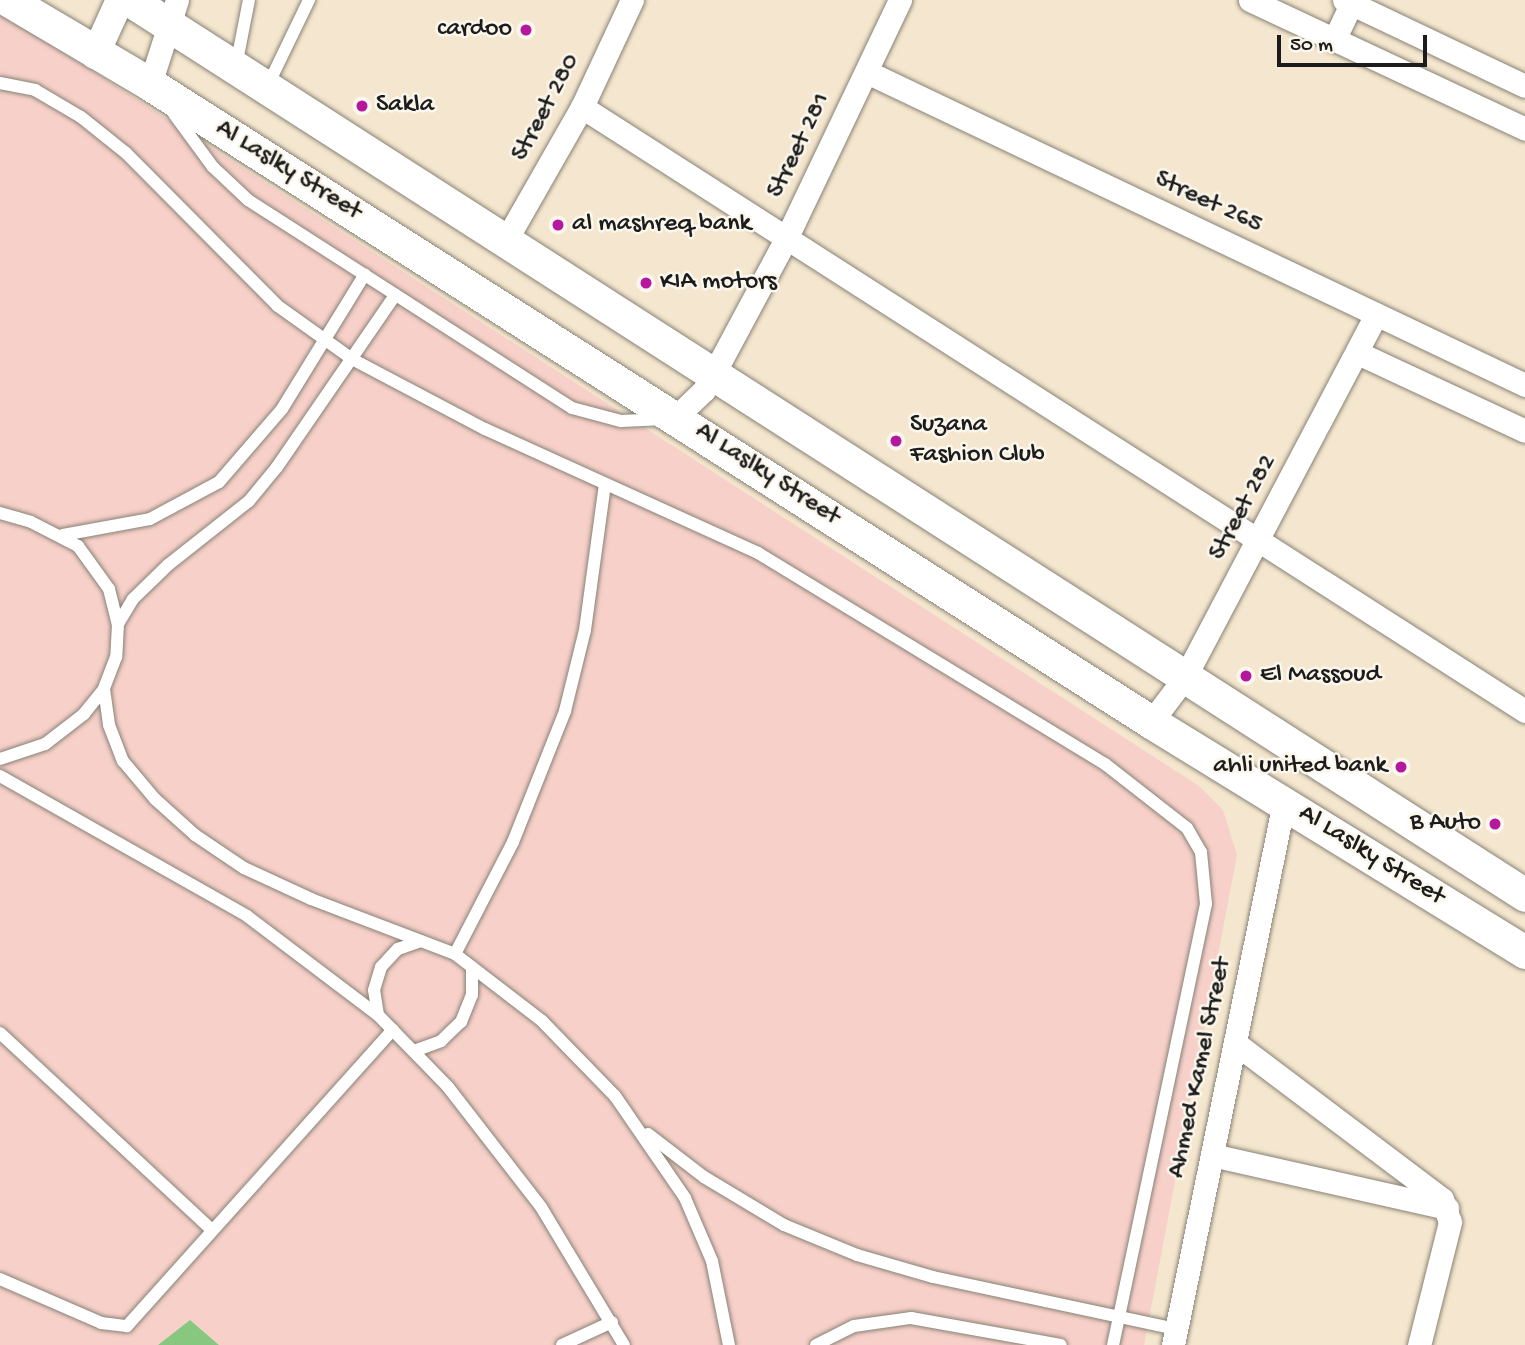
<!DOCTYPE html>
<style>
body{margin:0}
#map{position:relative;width:1525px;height:1345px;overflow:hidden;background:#f5e7cf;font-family:"Gochi Hand",sans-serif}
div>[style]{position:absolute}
.built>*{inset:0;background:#f7d0c9}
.green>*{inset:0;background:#87c77f}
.roads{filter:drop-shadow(0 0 2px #888276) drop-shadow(0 0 2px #888276)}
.service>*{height:12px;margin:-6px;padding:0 6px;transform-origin:6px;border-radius:6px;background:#fff}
.minor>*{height:23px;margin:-11.5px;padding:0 11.5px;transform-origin:11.5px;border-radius:11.5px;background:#fff}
.tertiary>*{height:28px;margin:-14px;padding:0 14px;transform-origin:14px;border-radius:14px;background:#fff}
.secondary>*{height:33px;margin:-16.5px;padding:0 16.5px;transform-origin:16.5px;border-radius:16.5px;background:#fff}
.dots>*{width:19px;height:19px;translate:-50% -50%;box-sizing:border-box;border:4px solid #fbf7ec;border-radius:50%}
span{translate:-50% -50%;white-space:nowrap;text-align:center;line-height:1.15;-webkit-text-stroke:5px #fbf7ec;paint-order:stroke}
.poi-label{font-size:26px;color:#1c1c1c}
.right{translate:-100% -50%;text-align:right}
.left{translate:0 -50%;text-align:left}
.street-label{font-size:26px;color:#1c1c1c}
.scale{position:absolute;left:1277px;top:35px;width:150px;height:32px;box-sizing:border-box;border:4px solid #1c1c1c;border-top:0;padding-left:9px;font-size:21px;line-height:24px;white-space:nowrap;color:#1c1c1c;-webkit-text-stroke:5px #fbf7ec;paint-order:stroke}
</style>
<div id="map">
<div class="built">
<div style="clip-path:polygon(0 11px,1199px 786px,1223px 810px,1237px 855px,1144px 1345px,219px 1345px,190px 1320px,158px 1345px,0 1345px)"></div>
</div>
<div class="green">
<div style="clip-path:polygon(190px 1320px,219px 1345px,158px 1345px)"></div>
</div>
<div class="roads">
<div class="service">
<div style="left:236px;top:66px;width:67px;rotate:-78.9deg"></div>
<div style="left:0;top:83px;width:36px;rotate:11deg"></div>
<div style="left:35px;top:90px;width:53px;rotate:30.4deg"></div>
<div style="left:81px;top:117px;width:58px;rotate:38.7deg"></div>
<div style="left:126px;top:153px;width:216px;rotate:45.2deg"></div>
<div style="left:278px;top:306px;width:91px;rotate:35.6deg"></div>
<div style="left:352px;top:359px;width:150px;rotate:27.8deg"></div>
<div style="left:485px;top:429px;width:300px;rotate:24.4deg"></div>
<div style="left:758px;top:553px;width:406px;rotate:31.3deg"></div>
<div style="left:1105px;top:764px;width:104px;rotate:38deg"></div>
<div style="left:1187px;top:828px;width:28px;rotate:60deg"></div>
<div style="left:1201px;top:852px;width:52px;rotate:84.5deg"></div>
<div style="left:1206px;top:904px;width:451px;rotate:101.9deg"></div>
<div style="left:267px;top:87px;width:97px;rotate:-64.2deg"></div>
<div style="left:174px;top:114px;width:66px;rotate:53.7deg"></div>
<div style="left:213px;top:167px;width:48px;rotate:43.3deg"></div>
<div style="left:248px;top:200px;width:385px;rotate:32.7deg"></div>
<div style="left:572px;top:408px;width:51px;rotate:14.9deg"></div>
<div style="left:621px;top:421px;width:44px;rotate:-2.6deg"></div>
<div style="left:0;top:513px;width:32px;rotate:16deg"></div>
<div style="left:31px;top:522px;width:53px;rotate:27.1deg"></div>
<div style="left:78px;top:546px;width:53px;rotate:54.2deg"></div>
<div style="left:109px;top:589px;width:36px;rotate:76deg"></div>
<div style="left:118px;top:624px;width:33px;rotate:93deg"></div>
<div style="left:116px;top:657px;width:34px;rotate:111deg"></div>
<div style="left:104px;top:689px;width:32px;rotate:129deg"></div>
<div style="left:84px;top:714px;width:49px;rotate:142.4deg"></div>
<div style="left:45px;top:744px;width:47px;rotate:161.6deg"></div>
<div style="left:63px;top:535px;width:88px;rotate:-10.4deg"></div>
<div style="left:150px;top:519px;width:78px;rotate:-28.2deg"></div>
<div style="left:219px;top:482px;width:96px;rotate:-49.2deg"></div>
<div style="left:282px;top:409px;width:158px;rotate:-58.4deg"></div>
<div style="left:118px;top:624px;width:29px;rotate:-59deg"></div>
<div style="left:133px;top:599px;width:49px;rotate:-44.2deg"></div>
<div style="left:168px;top:565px;width:103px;rotate:-38.3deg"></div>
<div style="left:249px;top:501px;width:44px;rotate:-50.5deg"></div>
<div style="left:277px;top:467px;width:209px;rotate:-55.5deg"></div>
<div style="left:104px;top:689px;width:36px;rotate:82deg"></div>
<div style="left:109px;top:725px;width:39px;rotate:69deg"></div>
<div style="left:123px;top:761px;width:50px;rotate:49.9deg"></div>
<div style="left:155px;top:799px;width:54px;rotate:42deg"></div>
<div style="left:195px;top:835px;width:59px;rotate:34deg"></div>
<div style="left:244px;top:868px;width:74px;rotate:24.8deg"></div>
<div style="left:311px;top:899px;width:154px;rotate:20.9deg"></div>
<div style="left:455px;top:954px;width:110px;rotate:37.6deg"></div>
<div style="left:542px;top:1021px;width:105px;rotate:45.8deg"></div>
<div style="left:615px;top:1096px;width:124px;rotate:55.5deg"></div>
<div style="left:685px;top:1198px;width:69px;rotate:66.8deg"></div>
<div style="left:712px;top:1261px;width:86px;rotate:78.6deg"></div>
<div style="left:0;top:776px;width:284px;rotate:29.5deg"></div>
<div style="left:247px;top:916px;width:164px;rotate:37.1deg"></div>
<div style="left:378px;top:1015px;width:100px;rotate:45.8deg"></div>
<div style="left:448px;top:1087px;width:152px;rotate:52.2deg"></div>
<div style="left:541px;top:1207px;width:161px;rotate:59deg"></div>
<div style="left:455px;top:954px;width:126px;rotate:-62.6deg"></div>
<div style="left:513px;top:842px;width:141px;rotate:-68.3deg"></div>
<div style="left:565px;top:711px;width:83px;rotate:-76.1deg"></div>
<div style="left:585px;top:630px;width:147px;rotate:-82.2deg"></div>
<div style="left:378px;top:1015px;width:25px;rotate:-99deg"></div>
<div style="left:374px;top:990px;width:24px;rotate:-73deg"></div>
<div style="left:381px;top:967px;width:25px;rotate:-47deg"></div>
<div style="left:398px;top:949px;width:24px;rotate:-19deg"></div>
<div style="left:0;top:1033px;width:289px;rotate:42.9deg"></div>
<div style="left:414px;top:1051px;width:29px;rotate:-20deg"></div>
<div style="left:441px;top:1041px;width:28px;rotate:-44deg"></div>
<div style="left:461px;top:1022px;width:29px;rotate:-68deg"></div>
<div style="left:472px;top:995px;width:28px;rotate:-90deg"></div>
<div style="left:648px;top:1134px;width:71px;rotate:37.5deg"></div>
<div style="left:704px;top:1177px;width:93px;rotate:31deg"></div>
<div style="left:784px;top:1225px;width:79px;rotate:22.3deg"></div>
<div style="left:857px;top:1255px;width:79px;rotate:16.1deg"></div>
<div style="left:933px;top:1277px;width:249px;rotate:12.1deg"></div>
<div style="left:0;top:1279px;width:110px;rotate:23.5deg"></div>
<div style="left:101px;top:1323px;width:26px;rotate:7deg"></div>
<div style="left:127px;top:1326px;width:398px;rotate:-48.1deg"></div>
<div style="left:562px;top:1345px;width:55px;rotate:-24.7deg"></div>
<div style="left:816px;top:1345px;width:42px;rotate:-26.6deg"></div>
<div style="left:854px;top:1326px;width:58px;rotate:-8deg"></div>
<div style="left:911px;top:1318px;width:152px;rotate:10.2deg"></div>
</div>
<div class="minor">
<div style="left:1250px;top:0;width:304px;rotate:25.1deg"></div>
<div style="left:1344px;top:0;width:200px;rotate:25.4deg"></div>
<div style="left:1334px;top:40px;width:44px;rotate:-64.6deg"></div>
<div style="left:867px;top:72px;width:729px;rotate:25.44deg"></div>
<div style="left:150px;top:84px;width:88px;rotate:-72.2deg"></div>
<div style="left:582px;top:107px;width:1120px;rotate:32.64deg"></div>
<div style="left:506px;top:240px;width:153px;rotate:-60.3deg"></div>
<div style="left:582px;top:107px;width:118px;rotate:-65deg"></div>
<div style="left:1358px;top:353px;width:184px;rotate:25deg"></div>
<div style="left:676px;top:417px;width:39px;rotate:-44deg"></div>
<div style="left:704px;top:390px;width:20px;rotate:-60deg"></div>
<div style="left:714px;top:373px;width:152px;rotate:-61.8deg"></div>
<div style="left:786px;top:239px;width:265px;rotate:-64.5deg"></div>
<div style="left:1151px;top:722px;width:56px;rotate:-52.9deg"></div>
<div style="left:1185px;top:677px;width:410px;rotate:-62.2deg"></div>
<div style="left:1235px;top:1043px;width:259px;rotate:37deg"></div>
<div style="left:1442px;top:1199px;width:24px;rotate:71deg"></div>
<div style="left:1450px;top:1222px;width:127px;rotate:104.1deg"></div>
<div style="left:1212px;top:1155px;width:241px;rotate:12.7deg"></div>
<div style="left:1173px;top:1345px;width:554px;rotate:-78.45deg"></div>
</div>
<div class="tertiary">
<div style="left:95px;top:55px;width:60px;rotate:-65.6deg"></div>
</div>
<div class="secondary">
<div style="left:8px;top:0;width:165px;rotate:30.6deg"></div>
<div style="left:150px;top:84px;width:1187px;rotate:32.51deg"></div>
<div style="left:1151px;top:722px;width:439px;rotate:31.6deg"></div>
<div style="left:130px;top:0;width:1657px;rotate:32.68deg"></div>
</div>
</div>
<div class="dots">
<div style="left:526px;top:30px;background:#b5179e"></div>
<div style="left:362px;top:106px;background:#b5179e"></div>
<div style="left:558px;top:225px;background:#b5179e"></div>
<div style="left:646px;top:283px;background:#b5179e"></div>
<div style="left:896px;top:441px;background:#b5179e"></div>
<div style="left:1246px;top:676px;background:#b5179e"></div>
<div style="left:1401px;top:767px;background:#b5179e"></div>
<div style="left:1495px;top:824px;background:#b5179e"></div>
</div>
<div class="poi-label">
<span class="right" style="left:512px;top:30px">cardoo</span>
<span class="left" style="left:376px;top:106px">Sakla</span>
<span class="left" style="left:572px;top:225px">al mashreq bank</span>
<span class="left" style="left:660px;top:283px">KIA motors</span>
<span class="left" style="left:910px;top:441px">Suzana<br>Fashion Club</span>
<span class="left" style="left:1260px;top:676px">El Massoud</span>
<span class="right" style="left:1387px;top:767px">ahli united bank</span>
<span class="right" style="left:1481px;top:824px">B Auto</span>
</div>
<div class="street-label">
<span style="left:547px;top:108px;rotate:-62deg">Street 280</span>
<span style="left:800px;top:146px;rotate:-64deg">Street 281</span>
<span style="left:288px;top:171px;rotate:32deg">Al Laslky Street</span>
<span style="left:1208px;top:203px;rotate:25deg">Street 265</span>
<span style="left:767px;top:475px;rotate:33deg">Al Laslky Street</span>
<span style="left:1244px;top:508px;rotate:-62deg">Street 282</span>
<span style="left:1371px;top:856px;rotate:32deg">Al Laslky Street</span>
<span style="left:1201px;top:1068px;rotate:-78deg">Ahmed Kamel Street</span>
</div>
<div class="scale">50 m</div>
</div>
